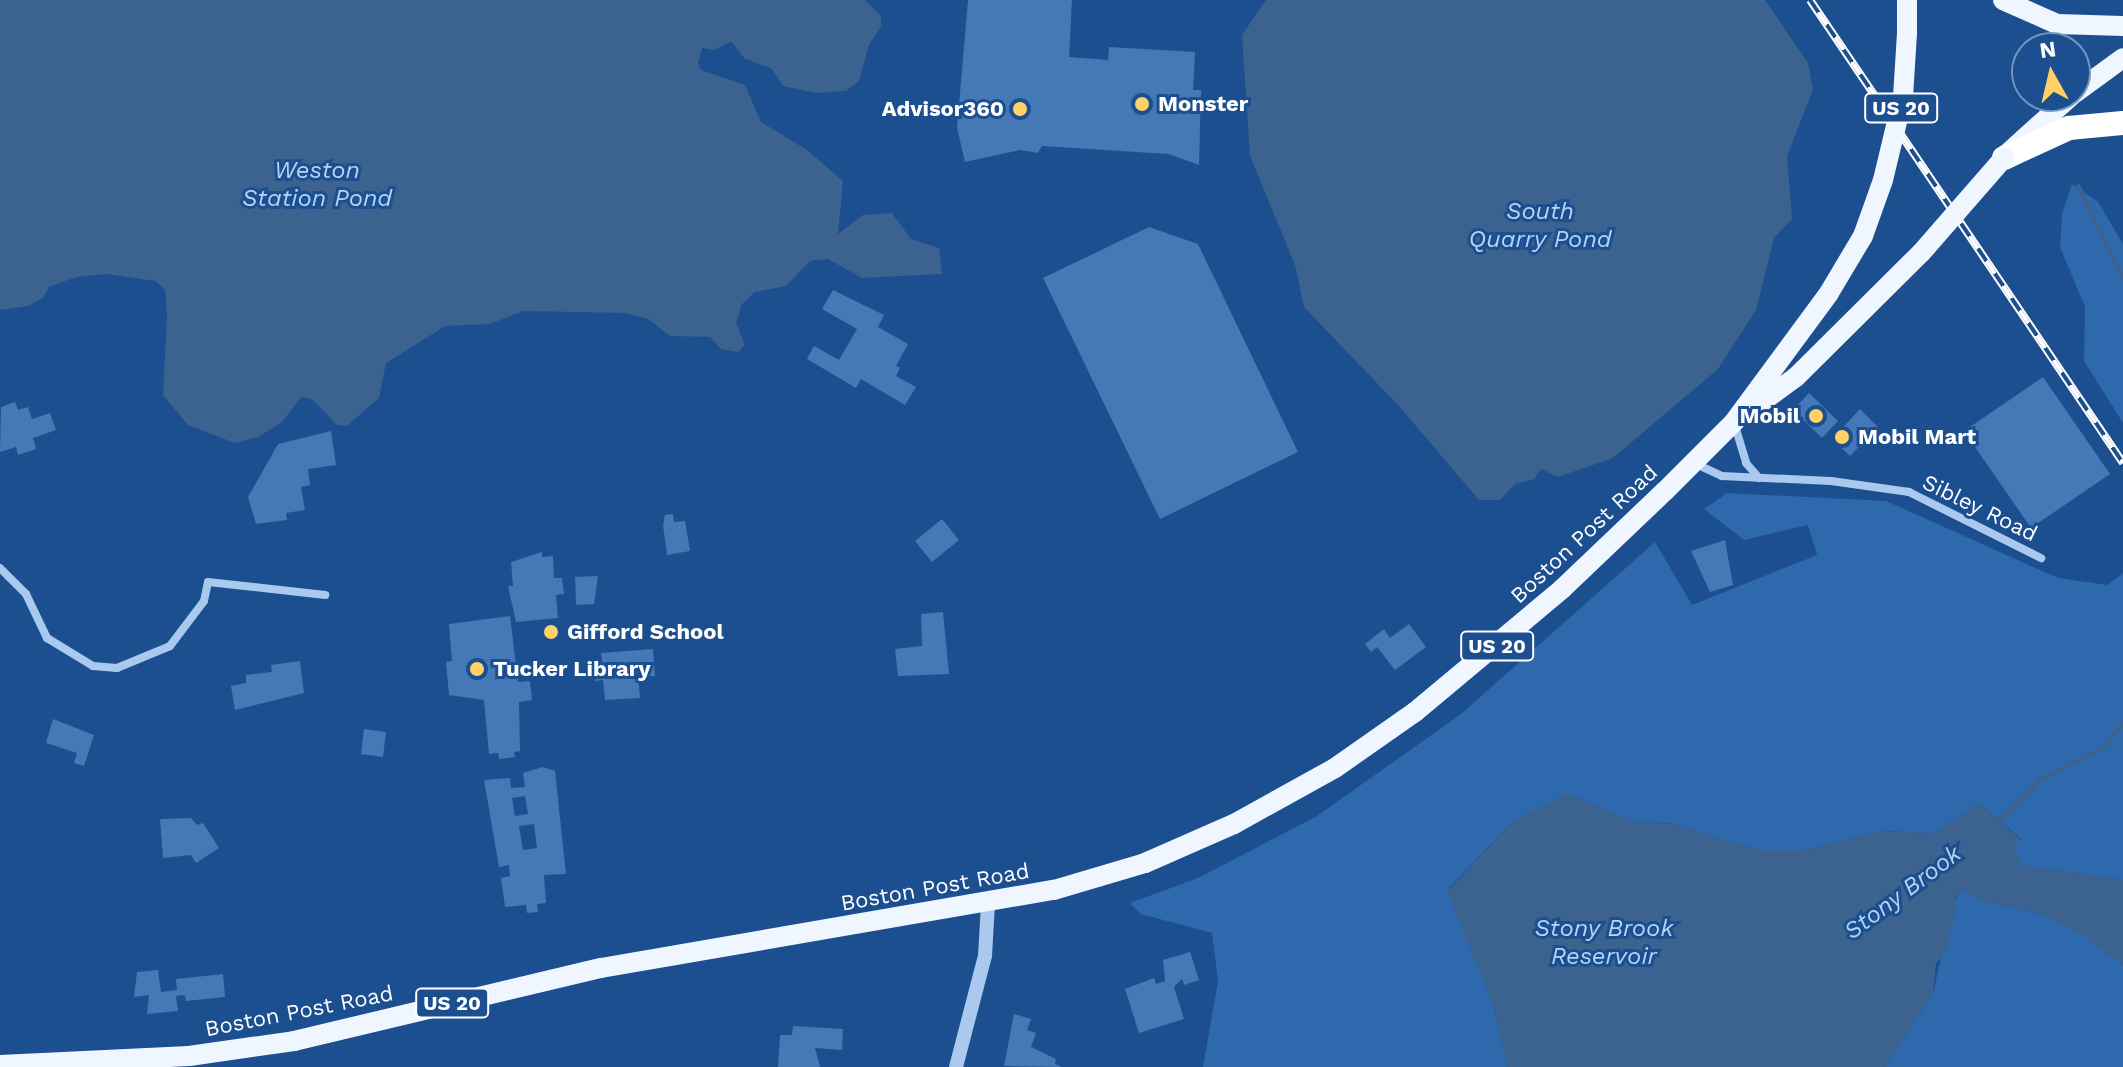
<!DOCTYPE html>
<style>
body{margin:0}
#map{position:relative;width:2123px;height:1067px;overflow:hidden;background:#1b4f8f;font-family:"Work Sans",sans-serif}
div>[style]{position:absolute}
.green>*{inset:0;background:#2e69ad}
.water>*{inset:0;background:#3c6290}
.stream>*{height:5px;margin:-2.5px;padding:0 2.5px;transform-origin:2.5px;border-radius:2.5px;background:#3c6290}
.building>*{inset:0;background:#4478b7}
.minor>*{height:8px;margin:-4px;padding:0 4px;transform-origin:4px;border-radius:4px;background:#a9c9ee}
.tertiary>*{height:14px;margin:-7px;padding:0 7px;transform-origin:7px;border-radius:7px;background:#a9c9ee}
.primary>*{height:20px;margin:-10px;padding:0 10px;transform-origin:10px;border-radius:10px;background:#f0f6ff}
.motorway>*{height:24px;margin:-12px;padding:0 12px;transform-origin:12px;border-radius:12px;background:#fff}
.rail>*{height:8px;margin-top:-4px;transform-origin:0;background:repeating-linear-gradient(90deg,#1b4f8f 0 15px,#fff 0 30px);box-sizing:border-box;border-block:2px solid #fff}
.primary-bridge>*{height:20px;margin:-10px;padding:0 10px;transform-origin:10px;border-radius:10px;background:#f0f6ff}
.dots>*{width:22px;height:22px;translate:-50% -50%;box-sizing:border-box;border:4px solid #1b4f8f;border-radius:50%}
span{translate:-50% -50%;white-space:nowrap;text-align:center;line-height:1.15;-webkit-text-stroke:6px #1b4f8f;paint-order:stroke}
.shield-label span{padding:2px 6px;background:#1b4f8f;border:2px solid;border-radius:6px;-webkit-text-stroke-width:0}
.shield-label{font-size:20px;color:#fff;font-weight:700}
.poi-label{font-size:22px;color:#fff;font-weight:700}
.left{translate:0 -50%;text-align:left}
.right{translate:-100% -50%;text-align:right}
.street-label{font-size:22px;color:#fff}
.water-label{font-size:24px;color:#b5d3f5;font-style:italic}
.north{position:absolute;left:2011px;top:32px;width:80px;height:80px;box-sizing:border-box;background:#1b4f8f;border:2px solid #7695bc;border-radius:50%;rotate:352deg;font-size:22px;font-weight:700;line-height:32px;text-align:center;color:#fff}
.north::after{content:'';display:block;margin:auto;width:28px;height:36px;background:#ffd166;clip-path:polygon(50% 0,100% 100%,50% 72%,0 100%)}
</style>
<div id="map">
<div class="green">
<div style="clip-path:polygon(2072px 184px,2098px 202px,2123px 244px,2123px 423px,2084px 361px,2085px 307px,2060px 247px,2062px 214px)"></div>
<div style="clip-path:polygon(1727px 493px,1886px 501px,2058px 578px,2108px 585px,2123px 573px,2123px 880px,2021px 865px,2014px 846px,2021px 839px,1979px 803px,1934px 833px,1880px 831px,1805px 850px,1756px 850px,1675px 824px,1635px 822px,1567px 794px,1515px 820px,1447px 890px,1493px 1004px,1507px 1067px,1203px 1067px,1218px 981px,1212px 933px,1141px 914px,1130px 903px,1198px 878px,1317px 816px,1461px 714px,1655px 542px,1692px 605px,1817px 555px,1808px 525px,1744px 540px,1704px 509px)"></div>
<div style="clip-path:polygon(1965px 890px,1982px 900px,2040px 914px,2082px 934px,2123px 965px,2123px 1067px,1885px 1067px,1933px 993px,1954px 900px)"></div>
</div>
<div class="water">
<div style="clip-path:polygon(0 0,865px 0,881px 16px,881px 26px,869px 45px,859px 81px,846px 91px,817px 93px,783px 86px,772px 69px,744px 58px,731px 41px,715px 50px,702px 48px,698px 63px,701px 70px,745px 85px,761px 122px,807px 150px,843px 181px,838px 234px,863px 215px,892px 213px,911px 239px,939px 248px,942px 274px,862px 278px,828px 259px,810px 261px,786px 286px,755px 292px,742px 304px,736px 323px,745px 345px,738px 352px,721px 349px,710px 337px,670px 336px,648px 319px,626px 313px,523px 311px,490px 324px,445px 326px,386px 363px,379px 398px,347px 426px,337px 425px,312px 399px,301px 397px,282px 422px,258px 437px,235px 443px,188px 425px,163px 395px,167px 316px,165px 290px,156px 281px,106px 274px,76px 277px,49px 287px,43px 298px,28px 306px,0 310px)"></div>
<div style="clip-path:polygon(1266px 0,1765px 0,1808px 63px,1813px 90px,1787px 156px,1792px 219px,1774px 238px,1756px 310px,1718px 369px,1613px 458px,1558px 477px,1541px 469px,1534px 479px,1515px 484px,1500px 500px,1479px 500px,1398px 405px,1304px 307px,1295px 265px,1250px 156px,1242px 35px)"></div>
<div style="clip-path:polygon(1567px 794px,1635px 822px,1675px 824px,1756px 850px,1805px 850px,1880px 831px,1934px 833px,1979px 803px,2021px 840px,2014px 846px,2021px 865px,2123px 880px,2123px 965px,2082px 934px,2040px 914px,1982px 900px,1965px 890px,1954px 899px,1956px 909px,1945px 954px,1936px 963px,1933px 993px,1885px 1067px,1507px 1067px,1493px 1004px,1447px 891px,1515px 820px)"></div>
</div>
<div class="stream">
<div style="left:2078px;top:186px;width:103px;rotate:64.2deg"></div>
<div style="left:1994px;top:825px;width:65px;rotate:-45deg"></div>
<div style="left:2040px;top:779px;width:69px;rotate:-26.6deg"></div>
<div style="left:2102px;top:748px;width:33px;rotate:-50deg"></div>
</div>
<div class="building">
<div style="clip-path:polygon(968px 0,1072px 0,1069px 57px,1108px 60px,1109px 47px,1195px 52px,1193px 90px,1201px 90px,1199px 165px,1168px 154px,1042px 146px,1038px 153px,1020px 150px,965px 162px,957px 128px)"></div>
<div style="clip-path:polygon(1149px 227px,1198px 244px,1298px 452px,1160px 519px,1043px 278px)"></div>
<div style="clip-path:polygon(833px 290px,884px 315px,878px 327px,908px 344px,896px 366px,900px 368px,896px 376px,916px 387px,905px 405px,861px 379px,856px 388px,807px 359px,814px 346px,839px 360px,857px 329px,822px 309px)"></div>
<div style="clip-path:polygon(2043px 377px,2110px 474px,2031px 528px,1964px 431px)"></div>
<div style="clip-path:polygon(1809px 393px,1838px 421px,1822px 438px,1793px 410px)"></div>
<div style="clip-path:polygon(15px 402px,18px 410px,28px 407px,32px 419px,50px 413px,56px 430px,33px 438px,36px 449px,18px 455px,16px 447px,0 452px,1px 407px)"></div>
<div style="clip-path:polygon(1860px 409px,1878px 427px,1850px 456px,1832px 439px)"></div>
<div style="clip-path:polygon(331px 431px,336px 465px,308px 469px,310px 485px,301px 487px,305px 510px,286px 513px,287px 520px,256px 524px,248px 497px,278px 444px)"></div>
<div style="clip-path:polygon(673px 514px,674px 522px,685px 521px,690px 551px,667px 555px,663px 525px,665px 515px)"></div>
<div style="clip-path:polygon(942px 519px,959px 540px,932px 562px,915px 541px)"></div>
<div style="clip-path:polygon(1725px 540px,1733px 585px,1710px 592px,1691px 551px)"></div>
<div style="clip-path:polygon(542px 552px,542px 557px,553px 556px,554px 578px,562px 578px,564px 594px,556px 595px,558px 618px,516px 622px,508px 586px,513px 586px,511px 562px)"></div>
<div style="clip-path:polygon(598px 576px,594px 604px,576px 605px,575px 577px)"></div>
<div style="clip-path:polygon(943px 612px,949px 674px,898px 676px,895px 649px,922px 646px,921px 614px)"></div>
<div style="clip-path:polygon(510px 616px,518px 682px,530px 681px,532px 700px,519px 702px,520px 751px,514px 752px,515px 757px,499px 759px,498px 753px,489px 754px,484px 700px,449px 695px,446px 662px,452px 661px,449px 624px)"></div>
<div style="clip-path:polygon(1409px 624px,1426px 647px,1395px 670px,1377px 647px,1371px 652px,1365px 644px,1384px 629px,1390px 638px)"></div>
<div style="clip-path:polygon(653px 649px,655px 676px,638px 677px,640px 698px,605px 700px,603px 680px,595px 681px,594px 670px,603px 670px,601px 653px)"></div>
<div style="clip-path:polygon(300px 661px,304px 693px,235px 710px,231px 686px,246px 683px,246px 675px,272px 672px,271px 665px)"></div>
<div style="clip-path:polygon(53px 719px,94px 735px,84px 766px,74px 763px,77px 753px,46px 743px)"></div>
<div style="clip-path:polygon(364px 729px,386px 732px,383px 757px,361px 754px)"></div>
<div style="clip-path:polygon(evenodd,543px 767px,555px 771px,566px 874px,544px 875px,546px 903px,537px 904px,538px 912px,527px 913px,526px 905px,505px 907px,501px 878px,510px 876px,509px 865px,499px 867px,484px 780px,510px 778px,511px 788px,525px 787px,523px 773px,543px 767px,525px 796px,528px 814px,515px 816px,512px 798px,525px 796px,543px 767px,534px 824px,537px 848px,523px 850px,519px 826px,534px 824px)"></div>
<div style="clip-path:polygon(191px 818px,197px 825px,203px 823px,219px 848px,196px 863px,191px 855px,163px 858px,160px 819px)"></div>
<div style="clip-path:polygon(1190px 952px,1199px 980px,1184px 985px,1182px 979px,1174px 987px,1184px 1019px,1139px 1033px,1125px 989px,1154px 978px,1156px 984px,1165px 981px,1163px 960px)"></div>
<div style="clip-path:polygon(158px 970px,161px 992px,177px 990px,176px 979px,223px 974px,225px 997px,186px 1001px,185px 995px,176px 996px,178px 1011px,147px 1014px,149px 995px,134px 997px,137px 972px)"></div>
<div style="clip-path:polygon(1014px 1014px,1031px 1019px,1027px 1030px,1036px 1033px,1031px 1047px,1056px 1059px,1055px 1064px,1062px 1067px,1004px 1066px)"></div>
<div style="clip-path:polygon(793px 1026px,843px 1029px,842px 1050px,815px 1048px,820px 1067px,778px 1067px,780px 1035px,792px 1035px)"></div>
</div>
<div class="minor">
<div style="left:1735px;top:426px;width:39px;rotate:73deg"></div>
<div style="left:1746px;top:463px;width:20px;rotate:49deg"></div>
<div style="left:1694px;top:463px;width:31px;rotate:25deg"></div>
<div style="left:1722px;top:476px;width:109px;rotate:2.6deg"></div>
<div style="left:1831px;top:481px;width:79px;rotate:8deg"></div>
<div style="left:1909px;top:492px;width:148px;rotate:26.6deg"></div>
<div style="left:0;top:568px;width:37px;rotate:45deg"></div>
<div style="left:26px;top:594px;width:49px;rotate:64.5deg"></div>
<div style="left:47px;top:638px;width:54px;rotate:31.3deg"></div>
<div style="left:93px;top:666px;width:24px;rotate:5deg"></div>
<div style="left:117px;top:668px;width:57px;rotate:-22.5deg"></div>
<div style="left:170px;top:646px;width:56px;rotate:-52.9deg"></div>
<div style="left:204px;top:601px;width:19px;rotate:-78deg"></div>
<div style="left:208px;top:582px;width:118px;rotate:6.3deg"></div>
</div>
<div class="tertiary">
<div style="left:956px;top:1067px;width:115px;rotate:-75.4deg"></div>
<div style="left:985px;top:956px;width:52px;rotate:-86.7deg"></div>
</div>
<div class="primary">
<div style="left:2003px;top:0;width:59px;rotate:24deg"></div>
<div style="left:2057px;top:24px;width:66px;rotate:1.7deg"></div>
<div style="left:1907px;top:33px;width:33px;rotate:-90deg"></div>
<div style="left:2075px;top:93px;width:59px;rotate:-36.1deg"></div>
<div style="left:2006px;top:155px;width:88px;rotate:-42.2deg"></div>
<div style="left:1748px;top:412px;width:59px;rotate:-36.1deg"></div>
<div style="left:1796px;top:377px;width:176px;rotate:-44.8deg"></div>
<div style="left:0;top:1065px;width:189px;rotate:-2.7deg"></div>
<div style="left:189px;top:1056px;width:106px;rotate:-8.1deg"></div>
<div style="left:294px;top:1041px;width:316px;rotate:-13.4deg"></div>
<div style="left:601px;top:968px;width:460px;rotate:-9.8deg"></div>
<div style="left:1054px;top:890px;width:95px;rotate:-16.5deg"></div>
<div style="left:1145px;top:863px;width:97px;rotate:-23.7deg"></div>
<div style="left:1234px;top:824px;width:115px;rotate:-29deg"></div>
<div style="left:1335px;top:768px;width:98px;rotate:-35deg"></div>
<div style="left:1415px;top:712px;width:192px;rotate:-39.9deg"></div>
<div style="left:1562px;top:589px;width:142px;rotate:-43.6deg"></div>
<div style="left:1665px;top:491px;width:98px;rotate:-45deg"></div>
<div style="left:1734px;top:422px;width:160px;rotate:-53.6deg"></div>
<div style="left:1829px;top:293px;width:66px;rotate:-59.2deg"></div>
<div style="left:1863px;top:236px;width:59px;rotate:-70.3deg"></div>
</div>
<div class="motorway">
<div style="left:2004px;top:158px;width:72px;rotate:-24.8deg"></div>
<div style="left:2069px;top:128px;width:54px;rotate:-5.3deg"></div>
</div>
<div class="rail">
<div style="left:1810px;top:0;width:559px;rotate:55.94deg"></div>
</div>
<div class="primary-bridge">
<div style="left:1883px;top:180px;width:85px;rotate:-76.5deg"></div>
<div style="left:1903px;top:97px;width:64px;rotate:-86.4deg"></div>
<div style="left:1921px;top:253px;width:126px;rotate:-48.9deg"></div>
</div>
<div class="dots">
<div style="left:1142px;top:104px;background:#ffd166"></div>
<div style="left:1020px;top:109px;background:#ffd166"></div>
<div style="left:1816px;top:416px;background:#ffd166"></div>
<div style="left:1842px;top:437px;background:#ffd166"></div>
<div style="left:551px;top:632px;background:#ffd166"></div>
<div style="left:477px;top:669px;background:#ffd166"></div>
</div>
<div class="shield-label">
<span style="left:1901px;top:108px">US 20</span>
<span style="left:1497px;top:646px">US 20</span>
<span style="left:452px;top:1003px">US 20</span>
</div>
<div class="poi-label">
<span class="left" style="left:1158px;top:104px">Monster</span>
<span class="right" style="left:1004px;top:109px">Advisor360</span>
<span class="right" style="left:1800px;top:416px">Mobil</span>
<span class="left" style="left:1858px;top:437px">Mobil Mart</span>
<span class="left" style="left:567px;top:632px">Gifford School</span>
<span class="left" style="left:493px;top:669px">Tucker Library</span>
</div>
<div class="street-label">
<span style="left:1980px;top:508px;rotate:26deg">Sibley Road</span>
<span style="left:1584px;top:534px;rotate:-43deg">Boston Post Road</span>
<span style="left:935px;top:887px;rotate:-10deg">Boston Post Road</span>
<span style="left:299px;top:1011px;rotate:-11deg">Boston Post Road</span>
</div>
<div class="water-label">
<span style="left:317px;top:185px">Weston<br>Station Pond</span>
<span style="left:1540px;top:226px">South<br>Quarry Pond</span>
<span style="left:1903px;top:893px;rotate:-37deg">Stony Brook</span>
<span style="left:1604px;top:943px">Stony Brook<br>Reservoir</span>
</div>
<div class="north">N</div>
</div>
